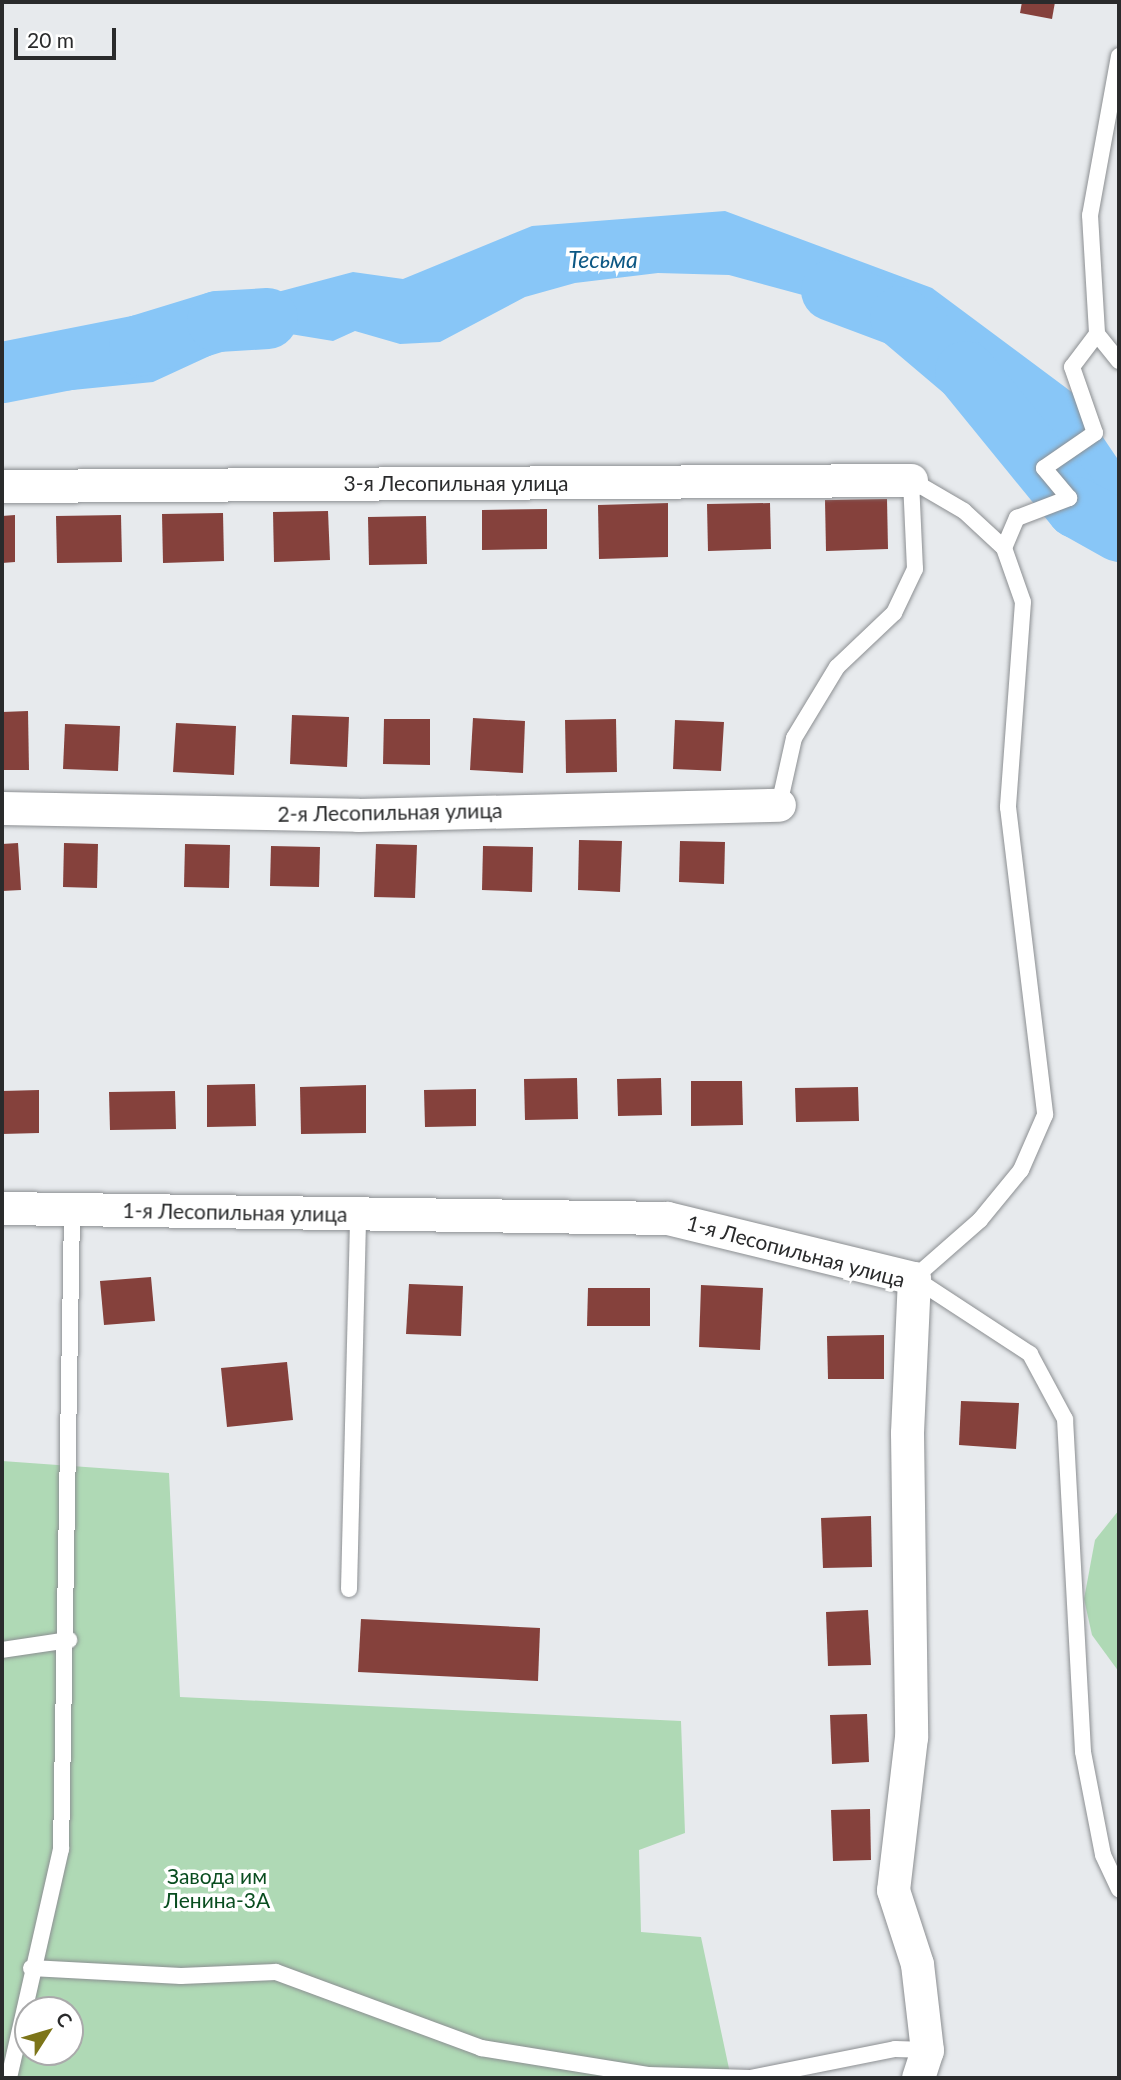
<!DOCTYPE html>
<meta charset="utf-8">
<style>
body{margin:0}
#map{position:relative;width:1121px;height:2080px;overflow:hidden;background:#e7eaed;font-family:Lato,sans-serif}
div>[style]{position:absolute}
.green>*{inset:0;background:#afd9b5}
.water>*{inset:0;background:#88c6f7}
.river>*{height:61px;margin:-30.5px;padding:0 30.5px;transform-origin:30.5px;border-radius:30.5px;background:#88c6f7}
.building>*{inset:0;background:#85413c}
.roads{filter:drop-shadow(0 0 2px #8c8f92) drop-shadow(0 0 2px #8c8f92)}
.service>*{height:16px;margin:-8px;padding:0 8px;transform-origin:8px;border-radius:8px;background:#fff}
.minor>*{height:33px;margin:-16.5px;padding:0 16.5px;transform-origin:16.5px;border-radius:16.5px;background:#fff}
span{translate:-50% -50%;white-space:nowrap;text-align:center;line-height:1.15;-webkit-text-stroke:7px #fff;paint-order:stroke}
.street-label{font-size:21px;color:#2a2b2c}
.park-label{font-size:21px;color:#094d1f}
.water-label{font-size:23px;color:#0d5884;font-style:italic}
.frame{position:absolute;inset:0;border:4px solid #2a2b2c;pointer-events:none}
.north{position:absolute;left:14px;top:1996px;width:70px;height:70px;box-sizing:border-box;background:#fff;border:2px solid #aaaaab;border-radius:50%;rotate:53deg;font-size:19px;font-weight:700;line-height:28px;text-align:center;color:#2a2b2c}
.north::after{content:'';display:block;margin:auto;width:24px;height:32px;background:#7d7519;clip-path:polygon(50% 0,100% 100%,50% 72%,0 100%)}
.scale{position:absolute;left:14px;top:28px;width:102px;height:32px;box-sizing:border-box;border:4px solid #2a2b2c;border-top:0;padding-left:9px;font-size:21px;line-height:24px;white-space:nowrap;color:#2a2b2c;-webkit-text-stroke:5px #fff;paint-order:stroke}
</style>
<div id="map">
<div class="green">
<div style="clip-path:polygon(evenodd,2px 1461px,169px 1473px,180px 1697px,681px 1721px,685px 1833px,639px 1850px,641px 1932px,701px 1937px,731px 2078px,2px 2078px,2px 1461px,28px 2010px,70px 2010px,70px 2052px,28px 2052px,28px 2010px)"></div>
<div style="clip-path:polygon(1119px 1510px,1119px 1672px,1092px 1635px,1084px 1599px,1095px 1540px)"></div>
</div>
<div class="water">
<div style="clip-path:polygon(725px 211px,932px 288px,1073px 393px,1119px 461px,1119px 534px,1048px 480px,1021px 432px,921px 327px,729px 275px,658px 273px,575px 283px,525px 297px,440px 342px,400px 344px,355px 331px,333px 341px,266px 330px,153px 382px,2px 397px,2px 346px,179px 334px,232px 304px,353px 272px,403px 279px,532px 226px)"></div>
</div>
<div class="river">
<div style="left:831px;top:290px;width:74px;rotate:20.6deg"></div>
<div style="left:900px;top:316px;width:85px;rotate:40.2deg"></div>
<div style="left:965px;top:371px;width:176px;rotate:50.8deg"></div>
<div style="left:1076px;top:507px;width:49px;rotate:29.2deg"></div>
<div style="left:2px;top:372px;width:140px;rotate:-11.1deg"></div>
<div style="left:139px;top:345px;width:82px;rotate:-17.1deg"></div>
<div style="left:217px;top:321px;width:50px;rotate:-3.4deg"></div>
</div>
<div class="building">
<div style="clip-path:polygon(1022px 2px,1055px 2px,1052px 19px,1020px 13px)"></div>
<div style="clip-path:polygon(887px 499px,888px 549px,826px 551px,825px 500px)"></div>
<div style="clip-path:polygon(668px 503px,668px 557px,599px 559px,598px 505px)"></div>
<div style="clip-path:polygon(770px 503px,771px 549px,708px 551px,707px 504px)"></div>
<div style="clip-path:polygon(547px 509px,547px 549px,482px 550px,482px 510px)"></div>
<div style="clip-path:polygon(328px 511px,330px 560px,274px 562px,273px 512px)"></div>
<div style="clip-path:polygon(223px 513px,224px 561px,163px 563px,162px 514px)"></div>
<div style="clip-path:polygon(15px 515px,15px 562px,2px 563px,2px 516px)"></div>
<div style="clip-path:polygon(121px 515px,122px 562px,57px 563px,56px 516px)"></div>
<div style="clip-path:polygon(426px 516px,427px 564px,369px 565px,368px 517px)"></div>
<div style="clip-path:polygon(28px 711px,29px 770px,2px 770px,2px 712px)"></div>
<div style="clip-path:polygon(292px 715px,349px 717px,347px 767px,290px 764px)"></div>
<div style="clip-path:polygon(473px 718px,525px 721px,523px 773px,470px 770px)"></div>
<div style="clip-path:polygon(384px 719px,430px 719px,430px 765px,383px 764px)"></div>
<div style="clip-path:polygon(616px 719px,617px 772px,566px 773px,565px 720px)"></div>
<div style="clip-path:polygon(675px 720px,724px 722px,721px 771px,673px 769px)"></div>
<div style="clip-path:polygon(176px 723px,236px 726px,234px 775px,173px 772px)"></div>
<div style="clip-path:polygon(65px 724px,120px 726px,118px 771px,63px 769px)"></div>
<div style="clip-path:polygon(579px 840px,622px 841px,620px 892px,578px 890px)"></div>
<div style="clip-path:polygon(680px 841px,725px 842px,724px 884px,679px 882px)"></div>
<div style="clip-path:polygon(18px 843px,21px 890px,2px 891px,2px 844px)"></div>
<div style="clip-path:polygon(64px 843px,98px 844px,97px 888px,63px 887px)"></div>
<div style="clip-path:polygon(185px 844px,230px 845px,229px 888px,184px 887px)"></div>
<div style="clip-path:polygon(376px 844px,417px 845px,415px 898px,374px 897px)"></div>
<div style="clip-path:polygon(271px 846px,320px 847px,319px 887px,270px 886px)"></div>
<div style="clip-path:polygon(483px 846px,533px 847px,532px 892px,482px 890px)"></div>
<div style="clip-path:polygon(577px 1078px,578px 1119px,525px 1120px,524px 1079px)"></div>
<div style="clip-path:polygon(661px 1078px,662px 1115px,618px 1116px,617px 1079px)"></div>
<div style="clip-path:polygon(691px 1081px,742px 1081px,743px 1125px,691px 1126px)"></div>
<div style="clip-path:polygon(255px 1084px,256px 1126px,207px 1127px,207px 1085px)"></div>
<div style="clip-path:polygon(366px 1085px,366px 1133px,301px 1134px,300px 1087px)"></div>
<div style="clip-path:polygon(858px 1087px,859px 1121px,796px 1122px,795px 1088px)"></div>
<div style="clip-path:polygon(476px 1089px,476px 1126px,425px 1127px,424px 1090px)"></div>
<div style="clip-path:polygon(39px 1090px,39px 1133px,2px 1134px,2px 1091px)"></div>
<div style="clip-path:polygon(175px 1091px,176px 1129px,110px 1130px,109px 1092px)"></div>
<div style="clip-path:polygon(151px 1277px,155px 1321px,104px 1325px,100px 1281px)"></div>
<div style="clip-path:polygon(409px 1284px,463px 1286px,461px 1336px,406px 1334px)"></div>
<div style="clip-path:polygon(701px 1285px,763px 1288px,760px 1350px,699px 1347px)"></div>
<div style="clip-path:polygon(588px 1288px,650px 1288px,650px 1326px,587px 1326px)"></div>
<div style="clip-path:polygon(884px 1335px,884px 1379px,828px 1379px,827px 1336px)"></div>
<div style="clip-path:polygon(287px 1362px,293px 1420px,227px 1427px,221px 1368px)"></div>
<div style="clip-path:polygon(961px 1401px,1019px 1403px,1016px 1449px,959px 1445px)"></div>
<div style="clip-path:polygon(871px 1516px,872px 1567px,823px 1568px,821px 1518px)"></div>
<div style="clip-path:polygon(868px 1610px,871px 1665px,828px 1666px,826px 1612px)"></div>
<div style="clip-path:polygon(361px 1619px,540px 1628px,538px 1681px,358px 1672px)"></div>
<div style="clip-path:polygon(867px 1714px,869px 1762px,832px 1764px,830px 1715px)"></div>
<div style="clip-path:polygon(870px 1809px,871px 1860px,833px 1861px,831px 1810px)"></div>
</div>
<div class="roads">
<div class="service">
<div style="left:1119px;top:56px;width:162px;rotate:100.3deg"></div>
<div style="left:1090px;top:215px;width:119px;rotate:86.6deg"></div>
<div style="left:1097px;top:334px;width:35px;rotate:51deg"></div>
<div style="left:911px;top:480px;width:61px;rotate:30.3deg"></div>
<div style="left:964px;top:511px;width:54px;rotate:42.8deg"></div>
<div style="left:1004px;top:548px;width:57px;rotate:70.6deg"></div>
<div style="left:1023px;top:602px;width:206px;rotate:94.2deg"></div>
<div style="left:1008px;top:807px;width:310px;rotate:83.1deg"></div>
<div style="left:1045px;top:1115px;width:60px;rotate:113.6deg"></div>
<div style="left:1021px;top:1170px;width:65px;rotate:129.4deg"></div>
<div style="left:980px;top:1220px;width:88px;rotate:138.7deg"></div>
<div style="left:914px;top:1278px;width:139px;rotate:33.2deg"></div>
<div style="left:1030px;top:1354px;width:74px;rotate:61.7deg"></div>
<div style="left:1065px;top:1419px;width:333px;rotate:86.9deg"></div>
<div style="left:1083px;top:1752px;width:105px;rotate:79deg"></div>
<div style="left:1103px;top:1855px;width:38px;rotate:65deg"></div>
<div style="left:1004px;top:548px;width:33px;rotate:-67deg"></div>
<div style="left:1017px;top:518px;width:56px;rotate:-21deg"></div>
<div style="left:1069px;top:498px;width:39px;rotate:-130deg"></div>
<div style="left:1044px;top:468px;width:62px;rotate:-34.5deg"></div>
<div style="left:1095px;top:433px;width:70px;rotate:-109.2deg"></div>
<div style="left:1072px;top:367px;width:41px;rotate:-52.9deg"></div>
<div style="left:779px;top:805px;width:69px;rotate:-77.4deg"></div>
<div style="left:794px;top:738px;width:83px;rotate:-58.8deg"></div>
<div style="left:837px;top:667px;width:79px;rotate:-43.5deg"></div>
<div style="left:894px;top:613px;width:49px;rotate:-64.5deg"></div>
<div style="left:915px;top:569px;width:89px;rotate:-92.6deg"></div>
<div style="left:349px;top:1589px;width:376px;rotate:-88.6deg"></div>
<div style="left:2px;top:1650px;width:68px;rotate:-8.5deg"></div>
<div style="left:31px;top:1968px;width:150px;rotate:3.1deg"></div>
<div style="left:181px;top:1976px;width:95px;rotate:-2.4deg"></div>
<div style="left:276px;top:1972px;width:219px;rotate:20.3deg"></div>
<div style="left:481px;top:2048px;width:169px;rotate:9.2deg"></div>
<div style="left:648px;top:2075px;width:102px;rotate:1.7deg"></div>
<div style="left:750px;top:2078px;width:148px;rotate:-11.3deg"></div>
<div style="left:895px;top:2049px;width:32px;rotate:2deg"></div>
<div style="left:9px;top:2078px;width:235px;rotate:-77.2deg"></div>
<div style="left:61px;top:1849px;width:639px;rotate:-89.01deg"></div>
</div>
<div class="minor">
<div style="left:2px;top:486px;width:909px;rotate:-0.38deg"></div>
<div style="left:2px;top:808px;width:356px;rotate:1.1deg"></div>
<div style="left:358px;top:815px;width:421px;rotate:-1.4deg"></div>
<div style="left:2px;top:1208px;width:665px;rotate:0.86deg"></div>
<div style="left:667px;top:1218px;width:254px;rotate:13.7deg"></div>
<div style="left:914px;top:1278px;width:155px;rotate:92.6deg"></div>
<div style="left:907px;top:1433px;width:304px;rotate:89.2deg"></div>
<div style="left:911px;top:1737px;width:154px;rotate:96.7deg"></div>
<div style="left:893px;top:1890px;width:78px;rotate:72deg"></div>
<div style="left:917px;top:1964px;width:87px;rotate:83.4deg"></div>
<div style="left:927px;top:2050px;width:29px;rotate:108deg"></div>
</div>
</div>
<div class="street-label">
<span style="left:456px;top:483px">3-я Лесопильная улица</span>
<span style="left:390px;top:812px;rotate:-1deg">2-я Лесопильная улица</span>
<span style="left:235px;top:1212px;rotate:1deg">1-я Лесопильная улица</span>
<span style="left:796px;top:1251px;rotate:15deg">1-я Лесопильная улица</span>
</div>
<div class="park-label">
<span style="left:217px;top:1888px">Завода им<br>Ленина-3А</span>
</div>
<div class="water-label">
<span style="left:603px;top:259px">Тесьма</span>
</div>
<div class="frame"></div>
<div class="north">С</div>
<div class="scale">20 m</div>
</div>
